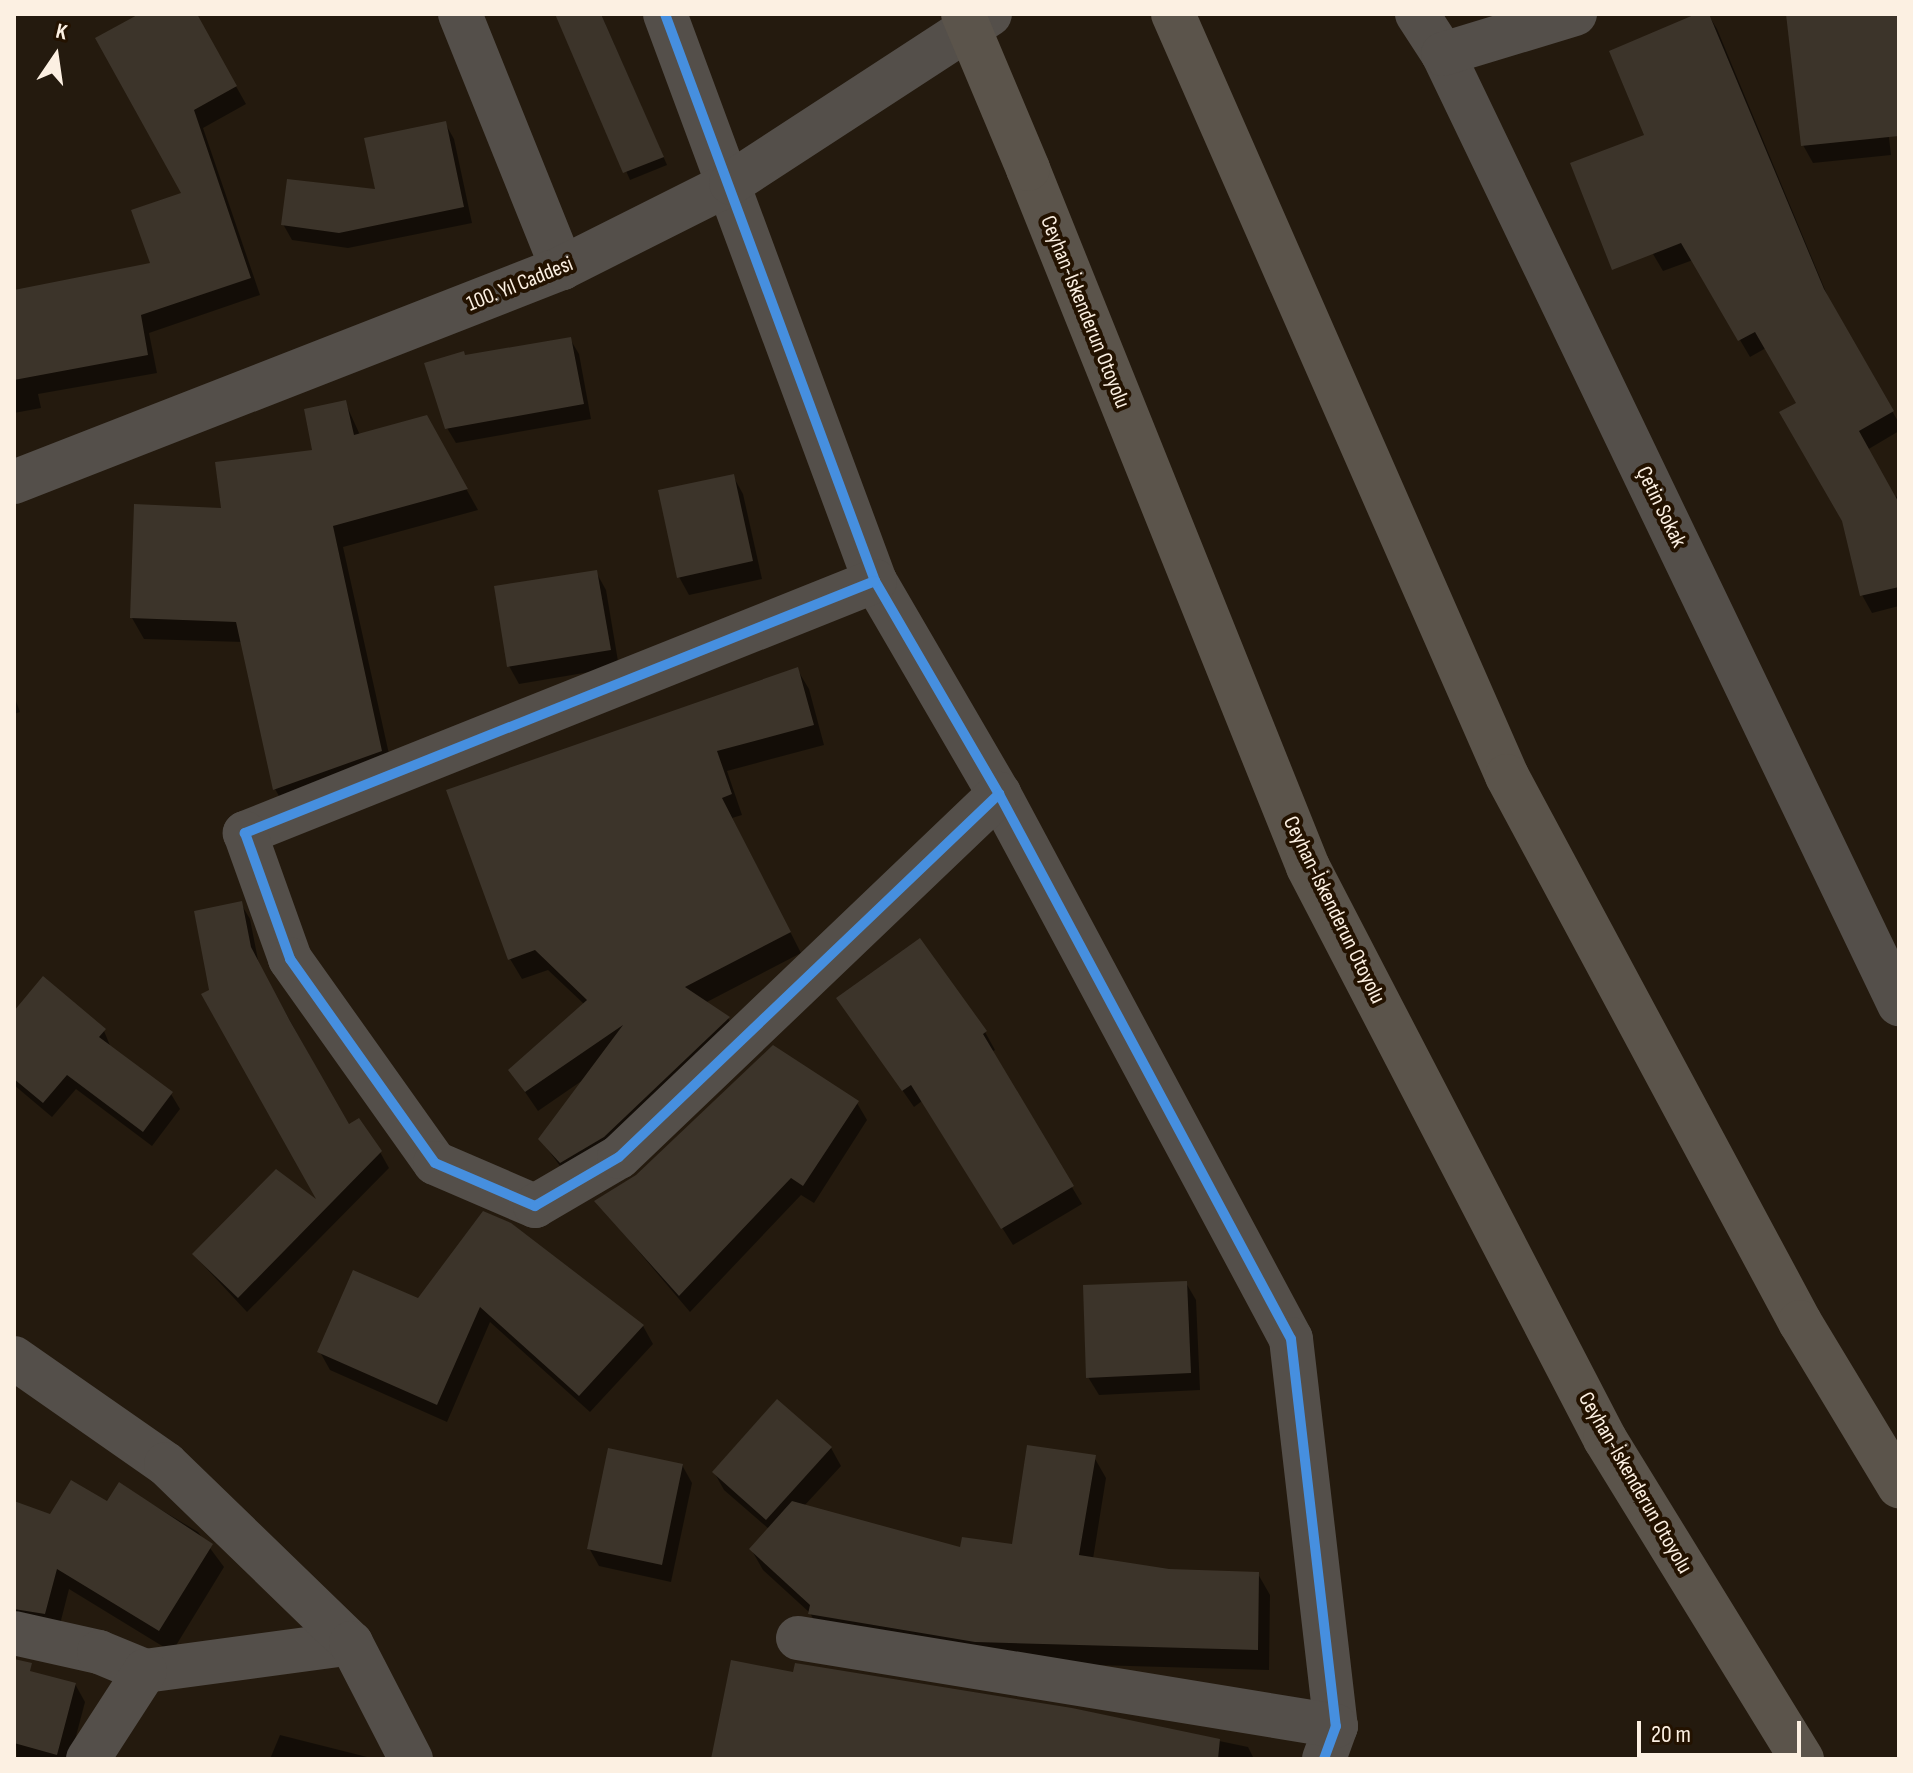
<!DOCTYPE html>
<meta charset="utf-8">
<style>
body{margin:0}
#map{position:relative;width:1913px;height:1773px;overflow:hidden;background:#241a0e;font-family:"Sofia Sans Condensed",sans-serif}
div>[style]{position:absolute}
.shadow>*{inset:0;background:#0007}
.building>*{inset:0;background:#3c342a}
.minor>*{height:44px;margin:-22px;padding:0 22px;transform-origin:22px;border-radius:22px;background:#544f4a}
.tertiary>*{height:44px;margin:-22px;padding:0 22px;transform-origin:22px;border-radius:22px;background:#544f4a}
.motorway>*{height:44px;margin:-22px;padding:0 22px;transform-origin:22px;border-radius:22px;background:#5b544b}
.motorway-bridge>*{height:44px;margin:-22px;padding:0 22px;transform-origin:22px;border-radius:22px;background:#5b544b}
.cycleway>*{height:10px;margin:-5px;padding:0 5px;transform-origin:5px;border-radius:5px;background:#468fdf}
span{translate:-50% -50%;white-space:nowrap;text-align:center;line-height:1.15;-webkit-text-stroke:8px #231200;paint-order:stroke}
.street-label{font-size:22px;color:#fcf0e2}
.frame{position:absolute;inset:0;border:16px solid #fcf0e2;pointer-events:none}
.north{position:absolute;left:16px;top:16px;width:80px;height:80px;-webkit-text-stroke:6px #231200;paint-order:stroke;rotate:13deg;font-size:22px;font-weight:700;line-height:32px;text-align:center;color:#fcf0e2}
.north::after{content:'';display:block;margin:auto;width:28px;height:36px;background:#fcf0e2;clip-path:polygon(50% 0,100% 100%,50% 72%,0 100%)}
.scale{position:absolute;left:1637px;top:1721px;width:164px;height:36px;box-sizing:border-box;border:4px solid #fcf0e2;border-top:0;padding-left:10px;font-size:24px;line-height:28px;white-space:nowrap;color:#fcf0e2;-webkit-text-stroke:6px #231200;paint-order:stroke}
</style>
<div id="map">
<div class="shadow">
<div style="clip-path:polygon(143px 14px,195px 14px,246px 104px,203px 128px,260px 295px,149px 333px,157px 373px,38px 394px,41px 408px,14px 413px,14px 292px,152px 265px,184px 194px)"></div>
<div style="clip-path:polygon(574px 14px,601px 14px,667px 165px,630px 180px,560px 21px)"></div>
<div style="clip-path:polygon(1701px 14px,1708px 14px,1717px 29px,1833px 309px,1899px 423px,1899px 431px,1867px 450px,1894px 497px,1899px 496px,1899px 606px,1872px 613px,1862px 595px,1844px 520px,1798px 404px,1766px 348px,1750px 357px,1693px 260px,1663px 271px,1653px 254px,1632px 142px,1647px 136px)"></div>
<div style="clip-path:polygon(1807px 14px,1899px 14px,1899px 83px,1883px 85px,1891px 155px,1813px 163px,1803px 145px)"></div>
<div style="clip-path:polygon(445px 123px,454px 139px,472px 223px,348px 248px,292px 240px,283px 224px,377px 191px)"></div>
<div style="clip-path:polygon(570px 339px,579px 354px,591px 419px,456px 443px,447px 428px,465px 357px)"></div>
<div style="clip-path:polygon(345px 402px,360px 435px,426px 417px,478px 510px,343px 547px,393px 772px,287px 810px,275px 789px,243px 642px,144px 639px,132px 618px,223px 510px,315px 451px)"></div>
<div style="clip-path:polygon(733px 476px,743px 494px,762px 579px,689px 595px,679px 577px)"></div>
<div style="clip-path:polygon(596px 572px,606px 590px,619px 667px,519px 684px,509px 666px)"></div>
<div style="clip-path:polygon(797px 669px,809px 689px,824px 745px,727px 771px,742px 815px,732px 818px,801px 953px,705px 1003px,728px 1018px,740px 1038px,572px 1182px,540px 1139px,583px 1080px,538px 1111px,510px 1070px,585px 1005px,548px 970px,522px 979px,510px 959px)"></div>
<div style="clip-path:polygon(14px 696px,20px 712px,14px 714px)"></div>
<div style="clip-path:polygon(241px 904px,250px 919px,259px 965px,349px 1127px,380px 1152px,389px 1168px,247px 1312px,194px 1255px,322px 1206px,211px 991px)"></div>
<div style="clip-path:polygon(839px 999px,985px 1032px,995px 1050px,991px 1052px,1082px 1204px,1013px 1245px,922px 1101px,914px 1107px)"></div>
<div style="clip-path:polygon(14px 1014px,104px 1031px,111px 1048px,171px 1094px,180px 1109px,152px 1146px,76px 1089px,52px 1117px,14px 1085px)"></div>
<div style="clip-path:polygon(857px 1103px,867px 1120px,814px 1203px,801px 1195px,690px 1312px,596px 1201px)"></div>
<div style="clip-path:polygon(484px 1213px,643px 1326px,653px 1344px,590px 1412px,490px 1322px,447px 1422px,330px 1370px,320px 1352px,418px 1301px)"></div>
<div style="clip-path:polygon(1186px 1283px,1196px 1300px,1200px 1390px,1099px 1395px,1088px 1377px)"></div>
<div style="clip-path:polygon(831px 1448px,841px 1466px,804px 1506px,962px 1550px,1014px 1547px,1094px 1457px,1106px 1478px,1093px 1559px,1169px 1571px,1258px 1574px,1270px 1595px,1269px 1670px,989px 1662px,822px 1635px,810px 1613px,763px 1570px,751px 1549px,769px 1529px,724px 1490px,714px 1472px)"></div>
<div style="clip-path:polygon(682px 1465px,692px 1483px,671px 1582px,599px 1566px,589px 1548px)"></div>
<div style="clip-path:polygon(120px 1485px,198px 1532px,224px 1567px,172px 1652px,69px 1589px,57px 1636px,14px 1631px,14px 1503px,51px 1517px,108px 1504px)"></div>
<div style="clip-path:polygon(794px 1674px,1071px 1710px,1248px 1747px,1254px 1759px,714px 1759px)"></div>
<div style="clip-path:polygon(75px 1684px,85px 1702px,70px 1759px,17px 1758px,14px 1712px)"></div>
<div style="clip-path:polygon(280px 1735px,375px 1759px,270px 1759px)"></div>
</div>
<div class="building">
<div style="clip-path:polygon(139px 14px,197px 14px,237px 86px,194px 110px,251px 278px,141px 315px,148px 355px,14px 380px,14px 290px,150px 263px,131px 210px,181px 193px,95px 38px)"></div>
<div style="clip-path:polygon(555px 14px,601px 14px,664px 157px,623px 173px)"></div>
<div style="clip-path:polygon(1696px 14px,1709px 14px,1824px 289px,1894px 411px,1859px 431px,1899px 503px,1899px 587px,1860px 596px,1842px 521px,1779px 412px,1796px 403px,1755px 332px,1738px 341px,1681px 243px,1612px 270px,1570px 163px,1644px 135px,1609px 51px)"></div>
<div style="clip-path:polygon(1786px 14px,1899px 14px,1899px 136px,1801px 146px)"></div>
<div style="clip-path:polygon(446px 121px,464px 207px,339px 233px,281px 225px,287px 179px,375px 189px,364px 138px)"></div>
<div style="clip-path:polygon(571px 337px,584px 404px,445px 429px,424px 363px,464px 351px,465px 355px)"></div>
<div style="clip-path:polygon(346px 400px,354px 435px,427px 415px,468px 489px,333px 526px,382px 751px,273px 790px,236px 622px,130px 618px,134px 504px,221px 508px,215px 462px,312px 450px,304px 409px)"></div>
<div style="clip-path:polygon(734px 474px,753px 561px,677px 578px,658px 490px)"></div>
<div style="clip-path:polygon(597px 570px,611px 650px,507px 667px,494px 586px)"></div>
<div style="clip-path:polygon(798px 667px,814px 725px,717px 751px,732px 794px,722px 798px,791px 932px,685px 987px,730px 1017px,604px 1137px,560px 1163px,538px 1139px,623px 1025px,525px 1092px,508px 1070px,587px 1000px,535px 950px,508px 960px,446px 790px)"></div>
<div style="clip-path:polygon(242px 901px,251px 947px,290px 1021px,349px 1124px,359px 1118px,382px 1151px,238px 1298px,192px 1254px,276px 1169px,316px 1199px,201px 994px,209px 990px,194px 911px)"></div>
<div style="clip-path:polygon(920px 938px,987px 1031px,983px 1034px,1074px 1186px,1001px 1229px,911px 1085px,902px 1091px,836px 998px)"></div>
<div style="clip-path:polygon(43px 976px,106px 1029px,99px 1037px,173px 1092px,143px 1132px,67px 1075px,43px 1103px,14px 1079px,14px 1011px)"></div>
<div style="clip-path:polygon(773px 1045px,859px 1101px,803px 1186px,791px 1178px,679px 1296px,594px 1201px,636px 1175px)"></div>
<div style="clip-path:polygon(483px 1211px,511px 1223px,644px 1325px,579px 1396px,480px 1307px,437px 1405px,317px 1352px,353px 1270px,418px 1298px)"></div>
<div style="clip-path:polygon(1187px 1281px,1191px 1373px,1086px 1378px,1083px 1285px)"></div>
<div style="clip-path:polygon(777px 1399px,832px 1447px,766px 1520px,712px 1472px)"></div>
<div style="clip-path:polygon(1027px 1445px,1096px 1455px,1079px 1555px,1169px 1569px,1259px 1572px,1258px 1650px,975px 1642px,808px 1614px,810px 1605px,749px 1549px,792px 1501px,960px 1547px,962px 1537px,1012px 1544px)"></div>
<div style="clip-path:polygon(608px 1448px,683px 1464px,662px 1565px,587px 1549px)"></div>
<div style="clip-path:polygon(71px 1480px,107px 1501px,119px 1482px,213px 1544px,159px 1631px,57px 1569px,45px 1614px,14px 1609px,14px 1501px,50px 1514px)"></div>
<div style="clip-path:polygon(14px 1659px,32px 1663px,30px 1671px,76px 1683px,57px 1755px,14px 1743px)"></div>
<div style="clip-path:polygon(731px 1660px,793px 1672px,795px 1663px,1072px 1708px,1220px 1739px,1218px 1759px,711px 1759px)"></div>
</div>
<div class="minor">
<div style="left:460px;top:14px;width:274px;rotate:68.1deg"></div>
<div style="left:665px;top:14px;width:605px;rotate:69.68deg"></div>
<div style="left:875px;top:581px;width:246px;rotate:59.8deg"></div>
<div style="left:999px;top:794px;width:618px;rotate:61.82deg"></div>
<div style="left:1291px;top:1339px;width:390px;rotate:83.4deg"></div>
<div style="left:1336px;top:1726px;width:35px;rotate:110deg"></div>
<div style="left:1417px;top:14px;width:48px;rotate:57deg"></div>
<div style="left:1443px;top:54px;width:1054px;rotate:64.36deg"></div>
<div style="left:1443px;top:54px;width:138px;rotate:-16.9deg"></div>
<div style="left:875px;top:581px;width:679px;rotate:158.2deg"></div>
<div style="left:245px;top:833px;width:134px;rotate:70.3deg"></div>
<div style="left:290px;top:959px;width:250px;rotate:54.6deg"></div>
<div style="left:435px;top:1163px;width:109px;rotate:23.3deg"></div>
<div style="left:535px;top:1206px;width:97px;rotate:-30.3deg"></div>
<div style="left:619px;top:1157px;width:526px;rotate:-43.69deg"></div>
<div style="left:14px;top:1633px;width:87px;rotate:12.6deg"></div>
<div style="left:99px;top:1652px;width:50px;rotate:22.4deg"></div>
<div style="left:145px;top:1671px;width:208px;rotate:-7.7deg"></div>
<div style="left:798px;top:1638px;width:545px;rotate:9.29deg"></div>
<div style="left:88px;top:1759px;width:105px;rotate:-57.1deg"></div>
</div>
<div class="tertiary">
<div style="left:14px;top:482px;width:588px;rotate:-21.33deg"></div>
<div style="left:562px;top:268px;width:189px;rotate:-26.7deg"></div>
<div style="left:731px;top:183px;width:309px;rotate:-33.1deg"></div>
<div style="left:14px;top:1358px;width:185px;rotate:34.9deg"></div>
<div style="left:166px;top:1464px;width:257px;rotate:44.1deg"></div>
<div style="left:351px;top:1643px;width:131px;rotate:62.7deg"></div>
</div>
<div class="motorway">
<div style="left:1173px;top:14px;width:832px;rotate:66.33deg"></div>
<div style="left:1507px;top:776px;width:620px;rotate:61.78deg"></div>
<div style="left:1800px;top:1322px;width:192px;rotate:58.9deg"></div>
<div style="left:1028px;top:169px;width:752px;rotate:68.14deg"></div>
<div style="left:1308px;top:867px;width:645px;rotate:62.56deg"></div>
<div style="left:1605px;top:1439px;width:376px;rotate:58.4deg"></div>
</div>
<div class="motorway-bridge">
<div style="left:963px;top:14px;width:168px;rotate:67.2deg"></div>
</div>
<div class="cycleway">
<div style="left:665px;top:14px;width:605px;rotate:69.68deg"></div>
<div style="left:875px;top:581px;width:246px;rotate:59.8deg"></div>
<div style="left:999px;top:794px;width:618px;rotate:61.82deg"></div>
<div style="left:1291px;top:1339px;width:390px;rotate:83.4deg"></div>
<div style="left:1336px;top:1726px;width:35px;rotate:110deg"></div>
<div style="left:875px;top:581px;width:679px;rotate:158.2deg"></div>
<div style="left:245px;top:833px;width:134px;rotate:70.3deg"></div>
<div style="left:290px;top:959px;width:250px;rotate:54.6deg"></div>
<div style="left:435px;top:1163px;width:109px;rotate:23.3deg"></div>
<div style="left:535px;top:1206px;width:97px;rotate:-30.3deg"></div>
<div style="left:619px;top:1157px;width:526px;rotate:-43.69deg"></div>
</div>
<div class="street-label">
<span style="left:520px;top:284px;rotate:-22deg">100. Yıl Caddesi</span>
<span style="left:1085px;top:312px;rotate:68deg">Ceyhan-İskenderun Otoyolu</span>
<span style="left:1661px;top:507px;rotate:64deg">Çetin Sokak</span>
<span style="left:1334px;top:910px;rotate:64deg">Ceyhan-İskenderun Otoyolu</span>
<span style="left:1635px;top:1483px;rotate:60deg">Ceyhan-İskenderun Otoyolu</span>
</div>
<div class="frame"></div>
<div class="north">K</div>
<div class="scale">20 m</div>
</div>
